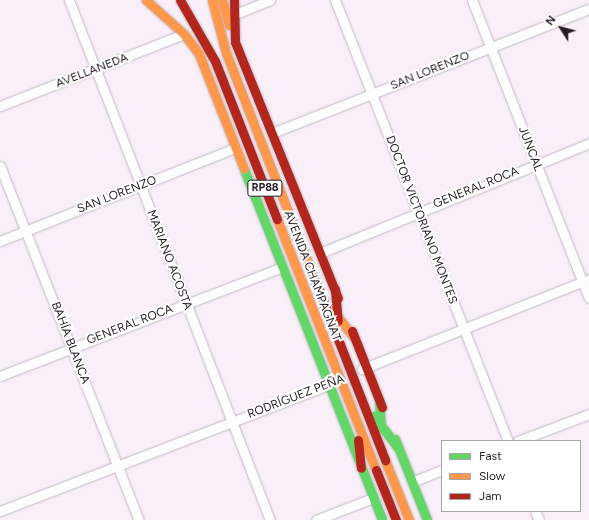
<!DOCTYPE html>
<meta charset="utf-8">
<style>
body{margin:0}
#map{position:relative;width:589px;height:520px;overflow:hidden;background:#f8eff8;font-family:Figtree,sans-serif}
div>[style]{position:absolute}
.roads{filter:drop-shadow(0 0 1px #c1bac1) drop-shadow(0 0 1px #c1bac1)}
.street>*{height:9px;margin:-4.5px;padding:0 4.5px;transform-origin:4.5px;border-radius:4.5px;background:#fefdfe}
.fast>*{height:9px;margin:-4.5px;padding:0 4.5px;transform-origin:4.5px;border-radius:4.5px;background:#63d668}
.slow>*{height:9px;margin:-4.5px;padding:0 4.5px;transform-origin:4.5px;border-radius:4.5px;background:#ff974d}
.jam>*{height:9px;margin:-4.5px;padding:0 4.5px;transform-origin:4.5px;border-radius:4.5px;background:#b3261e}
span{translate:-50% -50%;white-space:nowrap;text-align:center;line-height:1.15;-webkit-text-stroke:4px #fff;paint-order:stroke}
.shield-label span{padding:1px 3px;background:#fff;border:1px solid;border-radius:3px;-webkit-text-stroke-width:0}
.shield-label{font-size:11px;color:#241e24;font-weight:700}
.street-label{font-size:12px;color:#241e24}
.legend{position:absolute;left:441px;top:440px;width:140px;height:72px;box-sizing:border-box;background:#fff;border:1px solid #a7a5a7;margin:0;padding:5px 7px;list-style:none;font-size:12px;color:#241e24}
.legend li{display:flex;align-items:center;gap:8px;height:20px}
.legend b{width:20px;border:1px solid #a7a5a7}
.north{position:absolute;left:541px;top:8px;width:40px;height:40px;-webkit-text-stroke:3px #fff;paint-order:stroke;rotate:306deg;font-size:11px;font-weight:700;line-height:16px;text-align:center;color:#241e24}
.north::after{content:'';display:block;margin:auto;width:14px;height:18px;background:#241e24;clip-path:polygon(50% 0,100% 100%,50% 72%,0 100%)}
</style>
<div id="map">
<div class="roads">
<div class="street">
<div style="left:69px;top:0;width:557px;rotate:68.87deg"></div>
<div style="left:335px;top:0;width:474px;rotate:68.6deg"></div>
<div style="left:472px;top:0;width:320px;rotate:68.6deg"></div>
<div style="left:233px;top:15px;width:40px;rotate:-22deg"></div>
<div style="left:0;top:106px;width:198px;rotate:-21.4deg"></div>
<div style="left:272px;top:133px;width:340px;rotate:-21.4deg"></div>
<div style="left:0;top:166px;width:380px;rotate:68.6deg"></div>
<div style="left:0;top:241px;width:253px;rotate:-21.6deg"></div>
<div style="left:320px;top:253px;width:291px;rotate:-22.2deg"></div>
<div style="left:362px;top:369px;width:244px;rotate:-21.6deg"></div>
<div style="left:0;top:376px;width:303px;rotate:-21.1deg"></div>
<div style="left:518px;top:441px;width:76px;rotate:-20.8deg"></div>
<div style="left:412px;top:482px;width:32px;rotate:-22deg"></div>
<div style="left:0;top:511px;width:357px;rotate:-21deg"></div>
<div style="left:535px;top:511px;width:10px;rotate:66deg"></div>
<div style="left:316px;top:520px;width:61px;rotate:-21.1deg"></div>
</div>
<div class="fast">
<div style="left:244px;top:169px;width:377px;rotate:68.5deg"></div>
<div style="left:379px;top:400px;width:28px;rotate:86deg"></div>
<div style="left:374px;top:416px;width:40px;rotate:53deg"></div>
<div style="left:395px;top:439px;width:87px;rotate:68.4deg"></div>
</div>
<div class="slow">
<div style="left:146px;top:0;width:51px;rotate:41.8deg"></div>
<div style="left:184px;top:34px;width:25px;rotate:53deg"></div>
<div style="left:199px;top:54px;width:123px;rotate:68.6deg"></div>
<div style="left:212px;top:0;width:55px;rotate:75.2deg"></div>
<div style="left:226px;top:53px;width:238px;rotate:68.6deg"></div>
<div style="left:222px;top:0;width:26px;rotate:74deg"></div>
<div style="left:277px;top:219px;width:270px;rotate:68.5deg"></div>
<div style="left:334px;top:312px;width:34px;rotate:52deg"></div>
<div style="left:385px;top:460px;width:65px;rotate:68.2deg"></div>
</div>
<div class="jam">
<div style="left:180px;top:0;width:70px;rotate:60.2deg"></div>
<div style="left:215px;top:61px;width:170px;rotate:68.6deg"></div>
<div style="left:234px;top:0;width:42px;rotate:88.6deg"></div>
<div style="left:235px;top:42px;width:276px;rotate:68.1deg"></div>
<div style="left:313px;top:275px;width:199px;rotate:68.7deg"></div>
<div style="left:335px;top:289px;width:32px;rotate:85deg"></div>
<div style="left:352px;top:331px;width:82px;rotate:68.5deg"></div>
<div style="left:358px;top:440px;width:28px;rotate:84deg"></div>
<div style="left:376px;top:470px;width:54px;rotate:68.2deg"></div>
</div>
</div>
<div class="shield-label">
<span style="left:265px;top:188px">RP88</span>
</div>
<div class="street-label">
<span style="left:92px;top:71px;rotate:-21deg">AVELLANEDA</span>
<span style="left:430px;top:71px;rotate:-22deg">SAN LORENZO</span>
<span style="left:530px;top:149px;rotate:69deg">JUNCAL</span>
<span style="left:476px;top:188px;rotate:-22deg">GENERAL ROCA</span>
<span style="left:117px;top:195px;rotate:-21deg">SAN LORENZO</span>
<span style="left:421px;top:220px;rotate:69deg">DOCTOR VICTORIANO MONTES</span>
<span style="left:169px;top:260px;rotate:69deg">MARIANO ACOSTA</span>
<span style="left:312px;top:276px;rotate:69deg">AVENIDA CHAMPAGNAT</span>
<span style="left:130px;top:325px;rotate:-21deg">GENERAL ROCA</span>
<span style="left:70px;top:343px;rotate:69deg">BAHÍA BLANCA</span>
<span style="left:296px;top:397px;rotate:-21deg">RODRÍGUEZ PEÑA</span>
</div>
<ul class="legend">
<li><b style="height:5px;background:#63d668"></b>Fast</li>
<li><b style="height:5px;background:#ff974d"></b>Slow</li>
<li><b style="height:5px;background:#b3261e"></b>Jam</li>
</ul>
<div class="north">N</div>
</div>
